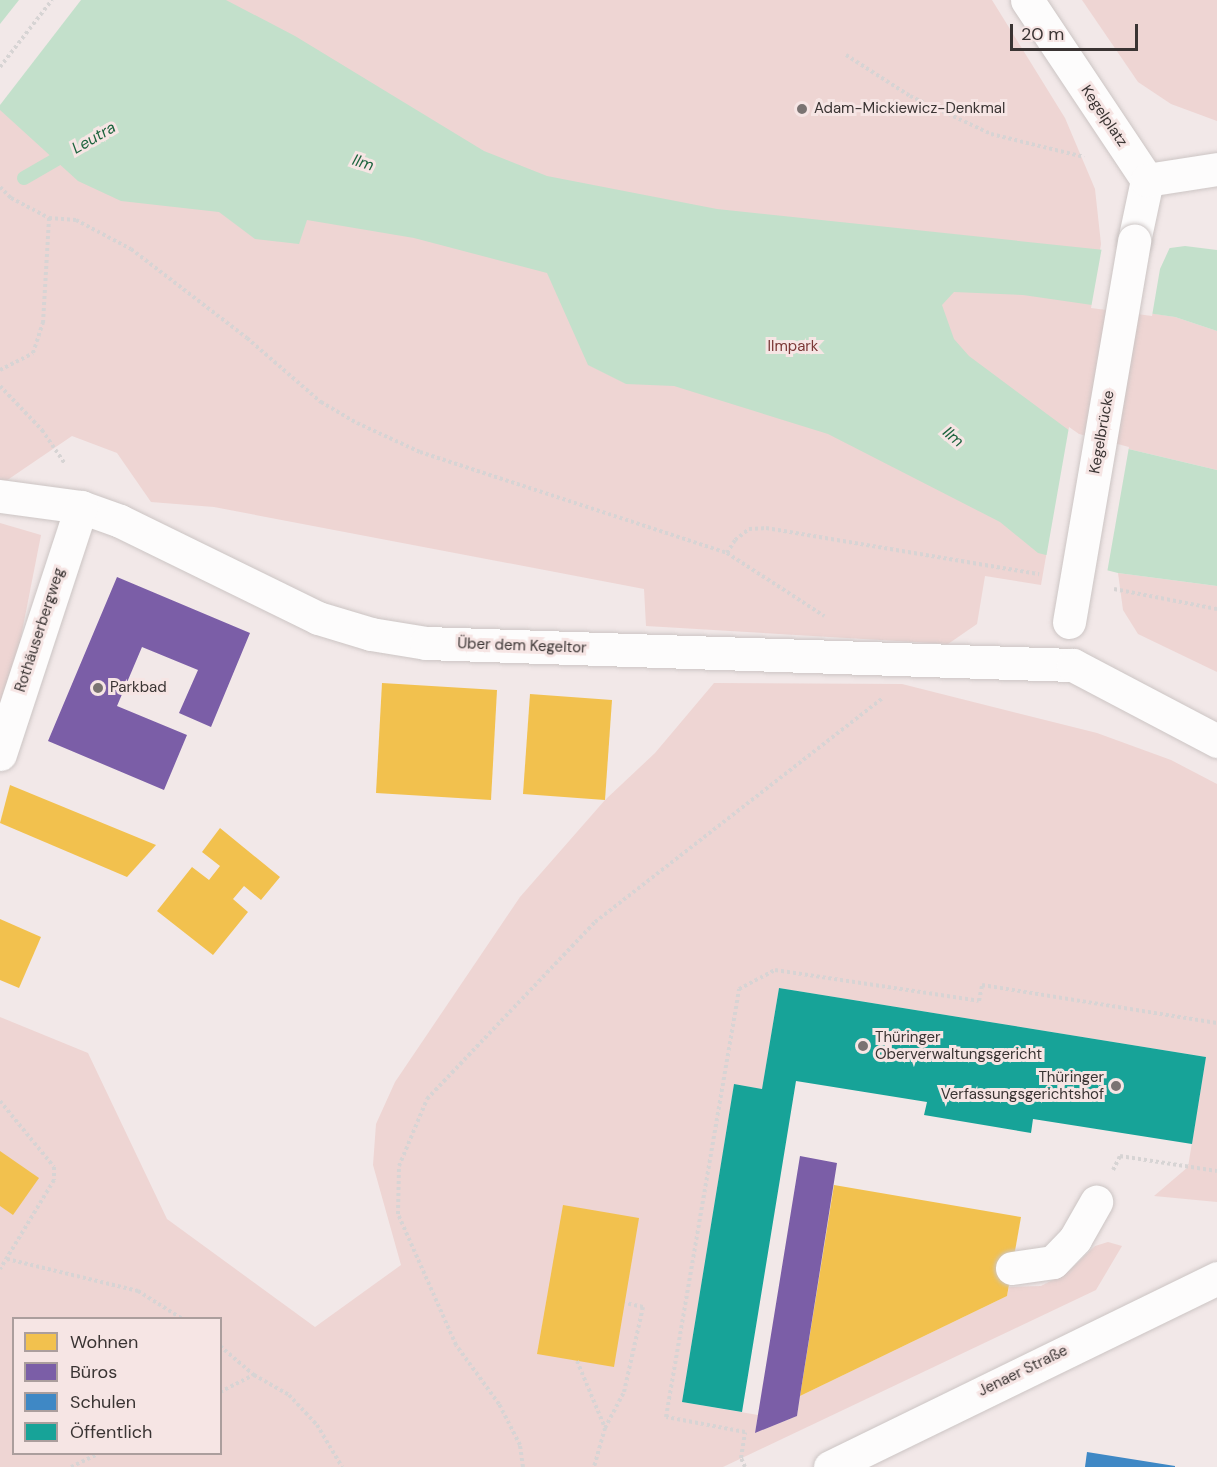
<!DOCTYPE html>
<meta charset="utf-8">
<style>
body{margin:0}
#map{position:relative;width:1217px;height:1467px;overflow:hidden;background:#f2e8e8;font-family:"DM Sans",sans-serif}
div>[style]{position:absolute}
.green>*{inset:0;background:#eed5d3}
.water>*{inset:0;background:#c3e0cb}
.pier>*{inset:0;background:#f2e8e8}
.homes>*{inset:0;background:#f2c14e}
.offices>*{inset:0;background:#7b5ea7}
.schools>*{inset:0;background:#3f88c5}
.public>*{inset:0;background:#17a398}
.stream>*{height:14px;margin:-7px;padding:0 7px;transform-origin:7px;border-radius:7px;background:#c3e0cb}
.path>*{height:4px;margin-top:-2px;transform-origin:0;background:repeating-linear-gradient(90deg,#d7d4d4 0 3px,transparent 0 6px)}
.roads{filter:drop-shadow(0 0 2px #ccc5c4) drop-shadow(0 0 2px #ccc5c4)}
.minor>*{height:33px;margin:-16.5px;padding:0 16.5px;transform-origin:16.5px;border-radius:16.5px;background:#fdfcfc}
.major>*{height:33px;margin:-16.5px;padding:0 16.5px;transform-origin:16.5px;border-radius:16.5px;background:#fdfcfc}
.bridges{filter:drop-shadow(0 0 2px #ccc5c4) drop-shadow(0 0 2px #ccc5c4)}
.minor-bridge>*{height:33px;margin:-16.5px;padding:0 16.5px;transform-origin:16.5px;border-radius:16.5px;background:#fdfcfc}
.dots>*{width:16px;height:16px;translate:-50% -50%;box-sizing:border-box;border:3px solid #f6e5e4;border-radius:50%}
span{translate:-50% -50%;white-space:nowrap;text-align:center;line-height:1.15;-webkit-text-stroke:6px #f6e5e4;paint-order:stroke}
.poi-label{font-size:15px;color:#3a3433}
.left{translate:0 -50%;text-align:left}
.right{translate:-100% -50%;text-align:right}
.street-label{font-size:15px;color:#3a3433}
.park-label{font-size:15px;color:#7a3735}
.water-label{font-size:16px;color:#1d643e;font-style:italic}
.legend{position:absolute;left:12px;top:1317px;width:210px;height:138px;box-sizing:border-box;background:#f6e5e4;border:2px solid #ab9e9d;margin:0;padding:8px 10px;list-style:none;font-size:18px;color:#3a3433}
.legend li{display:flex;align-items:center;gap:12px;height:30px}
.legend b{width:30px;border:2px solid #ab9e9d}
.scale{position:absolute;left:1010px;top:24px;width:128px;height:27px;box-sizing:border-box;border:3px solid #3a3433;border-top:0;padding-left:8px;font-size:18px;line-height:21px;white-space:nowrap;color:#3a3433;-webkit-text-stroke:4px #f6e5e4;paint-order:stroke}
</style>
<div id="map">
<div class="green">
<div style="clip-path:polygon(0 0,992px 0,1065px 118px,1095px 189px,1101px 244px,1091px 304px,1175px 317px,1217px 331px,1217px 470px,1078px 437px,1068px 430px,1041px 585px,985px 576px,977px 624px,948px 644px,646px 626px,644px 589px,214px 507px,151px 502px,117px 453px,72px 436px,0 485px)"></div>
<div style="clip-path:polygon(1082px 0,1217px 0,1217px 121px,1171px 104px,1138px 82px)"></div>
<div style="clip-path:polygon(0 523px,41px 535px,17px 657px,0 705px)"></div>
<div style="clip-path:polygon(1118px 573px,1217px 586px,1217px 672px,1138px 634px,1123px 610px)"></div>
<div style="clip-path:polygon(evenodd,714px 683px,902px 684px,1097px 733px,1171px 760px,1217px 784px,1217px 1202px,1154px 1196px,1188px 1167px,1206px 1057px,779px 988px,762px 1089px,734px 1084px,682px 1402px,758px 1415px,755px 1433px,797px 1416px,800px 1396px,1007px 1296px,1009px 1287px,1041px 1286px,1068px 1272px,1095px 1246px,1108px 1242px,1122px 1246px,1096px 1290px,723px 1467px,0 1467px,0 1017px,88px 1053px,167px 1219px,315px 1327px,401px 1265px,373px 1165px,376px 1124px,395px 1082px,520px 897px,605px 800px,655px 753px,714px 683px,14px 1318px,220px 1318px,220px 1454px,14px 1454px,14px 1318px)"></div>
</div>
<div class="water">
<div style="clip-path:polygon(0 0,226px 0,295px 36px,484px 151px,547px 176px,717px 209px,1133px 253px,1185px 246px,1217px 250px,1217px 331px,1175px 317px,1023px 295px,954px 292px,942px 305px,954px 339px,969px 356px,1078px 437px,1217px 470px,1217px 586px,1118px 573px,1038px 553px,1000px 522px,828px 434px,674px 386px,626px 384px,588px 365px,547px 273px,414px 238px,307px 220px,299px 244px,255px 239px,219px 212px,121px 201px,78px 181px,0 110px)"></div>
</div>
<div class="pier">
<div style="clip-path:polygon(19px 0,81px 0,0 105px,0 24px)"></div>
<div style="clip-path:polygon(1171px 245px,1160px 269px,1152px 316px,1091px 308px,1102px 247px,1133px 250px)"></div>
<div style="clip-path:polygon(1069px 427px,1079px 434px,1129px 447px,1107px 573px,1046px 558px)"></div>
</div>
<div class="homes">
<div style="clip-path:polygon(382px 683px,497px 690px,491px 800px,376px 793px)"></div>
<div style="clip-path:polygon(530px 694px,612px 700px,605px 800px,523px 794px)"></div>
<div style="clip-path:polygon(10px 785px,156px 845px,127px 877px,0 823px)"></div>
<div style="clip-path:polygon(220px 828px,280px 877px,261px 900px,244px 886px,233px 899px,248px 912px,213px 955px,157px 911px,192px 867px,209px 880px,220px 866px,202px 852px)"></div>
<div style="clip-path:polygon(0 919px,41px 937px,19px 988px,0 980px)"></div>
<div style="clip-path:polygon(0 1151px,39px 1178px,13px 1215px,0 1206px)"></div>
<div style="clip-path:polygon(834px 1185px,1021px 1217px,1007px 1296px,800px 1396px)"></div>
<div style="clip-path:polygon(563px 1205px,639px 1218px,614px 1367px,537px 1354px)"></div>
</div>
<div class="offices">
<div style="clip-path:polygon(117px 577px,250px 633px,211px 727px,179px 713px,198px 670px,142px 647px,117px 706px,187px 735px,164px 790px,48px 741px)"></div>
<div style="clip-path:polygon(800px 1156px,837px 1163px,800px 1396px,797px 1416px,755px 1433px)"></div>
</div>
<div class="schools">
<div style="clip-path:polygon(1087px 1452px,1175px 1466px,1175px 1467px,1085px 1467px)"></div>
</div>
<div class="public">
<div style="clip-path:polygon(779px 988px,1206px 1057px,1192px 1144px,1033px 1119px,1031px 1133px,924px 1115px,927px 1102px,796px 1081px,742px 1412px,682px 1402px,734px 1084px,762px 1089px)"></div>
</div>
<div class="stream">
<div style="left:24px;top:178px;width:52px;rotate:-30deg"></div>
</div>
<div class="path">
<div style="left:846px;top:55px;width:76px;rotate:32.6deg"></div>
<div style="left:910px;top:96px;width:89px;rotate:25.1deg"></div>
<div style="left:991px;top:134px;width:96px;rotate:13.9deg"></div>
<div style="left:0;top:67px;width:85px;rotate:-52.2deg"></div>
<div style="left:0;top:187px;width:16px;rotate:45deg"></div>
<div style="left:11px;top:198px;width:43px;rotate:27.8deg"></div>
<div style="left:49px;top:218px;width:27px;rotate:4deg"></div>
<div style="left:76px;top:220px;width:62px;rotate:27.8deg"></div>
<div style="left:131px;top:249px;width:146px;rotate:37.5deg"></div>
<div style="left:247px;top:338px;width:98px;rotate:40.9deg"></div>
<div style="left:321px;top:402px;width:42px;rotate:30.3deg"></div>
<div style="left:357px;top:423px;width:69px;rotate:24.7deg"></div>
<div style="left:420px;top:452px;width:323px;rotate:18.2deg"></div>
<div style="left:727px;top:553px;width:116px;rotate:33deg"></div>
<div style="left:0;top:370px;width:37px;rotate:-27deg"></div>
<div style="left:33px;top:353px;width:32px;rotate:-72deg"></div>
<div style="left:43px;top:323px;width:105px;rotate:-86.7deg"></div>
<div style="left:0;top:386px;width:61px;rotate:46.3deg"></div>
<div style="left:42px;top:430px;width:41px;rotate:55.9deg"></div>
<div style="left:727px;top:553px;width:15px;rotate:-58deg"></div>
<div style="left:735px;top:540px;width:18px;rotate:-38deg"></div>
<div style="left:749px;top:529px;width:17px;rotate:-3deg"></div>
<div style="left:766px;top:528px;width:277px;rotate:9.6deg"></div>
<div style="left:1114px;top:589px;width:105px;rotate:11deg"></div>
<div style="left:0;top:1101px;width:85px;rotate:50.7deg"></div>
<div style="left:54px;top:1167px;width:13px;rotate:90deg"></div>
<div style="left:54px;top:1180px;width:104px;rotate:121.2deg"></div>
<div style="left:1113px;top:1170px;width:16px;rotate:-63deg"></div>
<div style="left:1120px;top:1156px;width:98px;rotate:8.8deg"></div>
<div style="left:7px;top:1259px;width:135px;rotate:13.7deg"></div>
<div style="left:138px;top:1291px;width:51px;rotate:32.1deg"></div>
<div style="left:220px;top:1346px;width:45px;rotate:40.5deg"></div>
<div style="left:254px;top:1375px;width:40px;rotate:29.7deg"></div>
<div style="left:289px;top:1395px;width:41px;rotate:47deg"></div>
<div style="left:317px;top:1425px;width:49px;rotate:59.2deg"></div>
<div style="left:577px;top:1361px;width:73px;rotate:67.3deg"></div>
<div style="left:605px;top:1428px;width:41px;rotate:105.8deg"></div>
<div style="left:220px;top:1392px;width:38px;rotate:-27deg"></div>
<div style="left:605px;top:1428px;width:41px;rotate:-62.2deg"></div>
<div style="left:624px;top:1392px;width:87px;rotate:-77.4deg"></div>
<div style="left:643px;top:1307px;width:18px;rotate:-167deg"></div>
<div style="left:71px;top:1467px;width:30px;rotate:-26deg"></div>
<div style="left:523px;top:1467px;width:22px;rotate:-98deg"></div>
<div style="left:520px;top:1445px;width:46px;rotate:-117.1deg"></div>
<div style="left:499px;top:1404px;width:73px;rotate:-126.1deg"></div>
<div style="left:456px;top:1345px;width:143px;rotate:-113.9deg"></div>
<div style="left:398px;top:1214px;width:48px;rotate:-88.8deg"></div>
<div style="left:399px;top:1166px;width:73px;rotate:-67.3deg"></div>
<div style="left:427px;top:1099px;width:244px;rotate:-46.5deg"></div>
<div style="left:595px;top:922px;width:365px;rotate:-37.9deg"></div>
<div style="left:745px;top:1467px;width:10px;rotate:-114deg"></div>
<div style="left:741px;top:1458px;width:26px;rotate:-81deg"></div>
<div style="left:745px;top:1432px;width:80px;rotate:-169.2deg"></div>
<div style="left:666px;top:1417px;width:434px;rotate:-80.3deg"></div>
<div style="left:739px;top:989px;width:41px;rotate:-27.8deg"></div>
<div style="left:775px;top:970px;width:206px;rotate:8.6deg"></div>
<div style="left:979px;top:1001px;width:16px;rotate:-79deg"></div>
<div style="left:982px;top:985px;width:238px;rotate:9.2deg"></div>
</div>
<div class="roads">
<div class="minor">
<div style="left:1027px;top:0;width:216px;rotate:56.3deg"></div>
<div style="left:1147px;top:180px;width:62px;rotate:102deg"></div>
<div style="left:1147px;top:180px;width:71px;rotate:-8.9deg"></div>
<div style="left:0;top:496px;width:82px;rotate:7.7deg"></div>
<div style="left:81px;top:507px;width:41px;rotate:19.7deg"></div>
<div style="left:120px;top:521px;width:220px;rotate:26.1deg"></div>
<div style="left:318px;top:618px;width:55px;rotate:16.8deg"></div>
<div style="left:371px;top:634px;width:56px;rotate:9.3deg"></div>
<div style="left:426px;top:643px;width:647px;rotate:1.95deg"></div>
<div style="left:1073px;top:665px;width:163px;rotate:27.8deg"></div>
<div style="left:0;top:754px;width:260px;rotate:-71.8deg"></div>
<div style="left:1012px;top:1268px;width:41px;rotate:-8.3deg"></div>
<div style="left:1053px;top:1262px;width:32px;rotate:-46deg"></div>
<div style="left:1075px;top:1239px;width:43px;rotate:-60.4deg"></div>
</div>
<div class="major">
<div style="left:830px;top:1467px;width:431px;rotate:-26deg"></div>
</div>
</div>
<div class="bridges">
<div class="minor-bridge">
<div style="left:1069px;top:622px;width:387px;rotate:-80.3deg"></div>
</div>
</div>
<div class="dots">
<div style="left:802px;top:109px;background:#7a7372"></div>
<div style="left:98px;top:688px;background:#7a7372"></div>
<div style="left:863px;top:1046px;background:#7a7372"></div>
<div style="left:1116px;top:1086px;background:#7a7372"></div>
</div>
<div class="poi-label">
<span class="left" style="left:814px;top:109px">Adam-Mickiewicz-Denkmal</span>
<span class="left" style="left:110px;top:688px">Parkbad</span>
<span class="left" style="left:875px;top:1046px">Thüringer<br>Oberverwaltungsgericht</span>
<span class="right" style="left:1104px;top:1086px">Thüringer<br>Verfassungsgerichtshof</span>
</div>
<div class="street-label">
<span style="left:1104px;top:116px;rotate:56deg">Kegelplatz</span>
<span style="left:1102px;top:432px;rotate:-80deg">Kegelbrücke</span>
<span style="left:40px;top:630px;rotate:-72deg">Rothäuserbergweg</span>
<span style="left:522px;top:646px;rotate:2deg">Über dem Kegeltor</span>
<span style="left:1023px;top:1371px;rotate:-26deg">Jenaer Straße</span>
</div>
<div class="park-label">
<span style="left:793px;top:347px">Ilmpark</span>
</div>
<div class="water-label">
<span style="left:94px;top:138px;rotate:-30deg">Leutra</span>
<span style="left:363px;top:163px;rotate:18deg">Ilm</span>
<span style="left:953px;top:437px;rotate:40deg">Ilm</span>
</div>
<ul class="legend">
<li><b style="height:16px;background:#f2c14e"></b>Wohnen</li>
<li><b style="height:16px;background:#7b5ea7"></b>Büros</li>
<li><b style="height:16px;background:#3f88c5"></b>Schulen</li>
<li><b style="height:16px;background:#17a398"></b>Öffentlich</li>
</ul>
<div class="scale">20 m</div>
</div>
